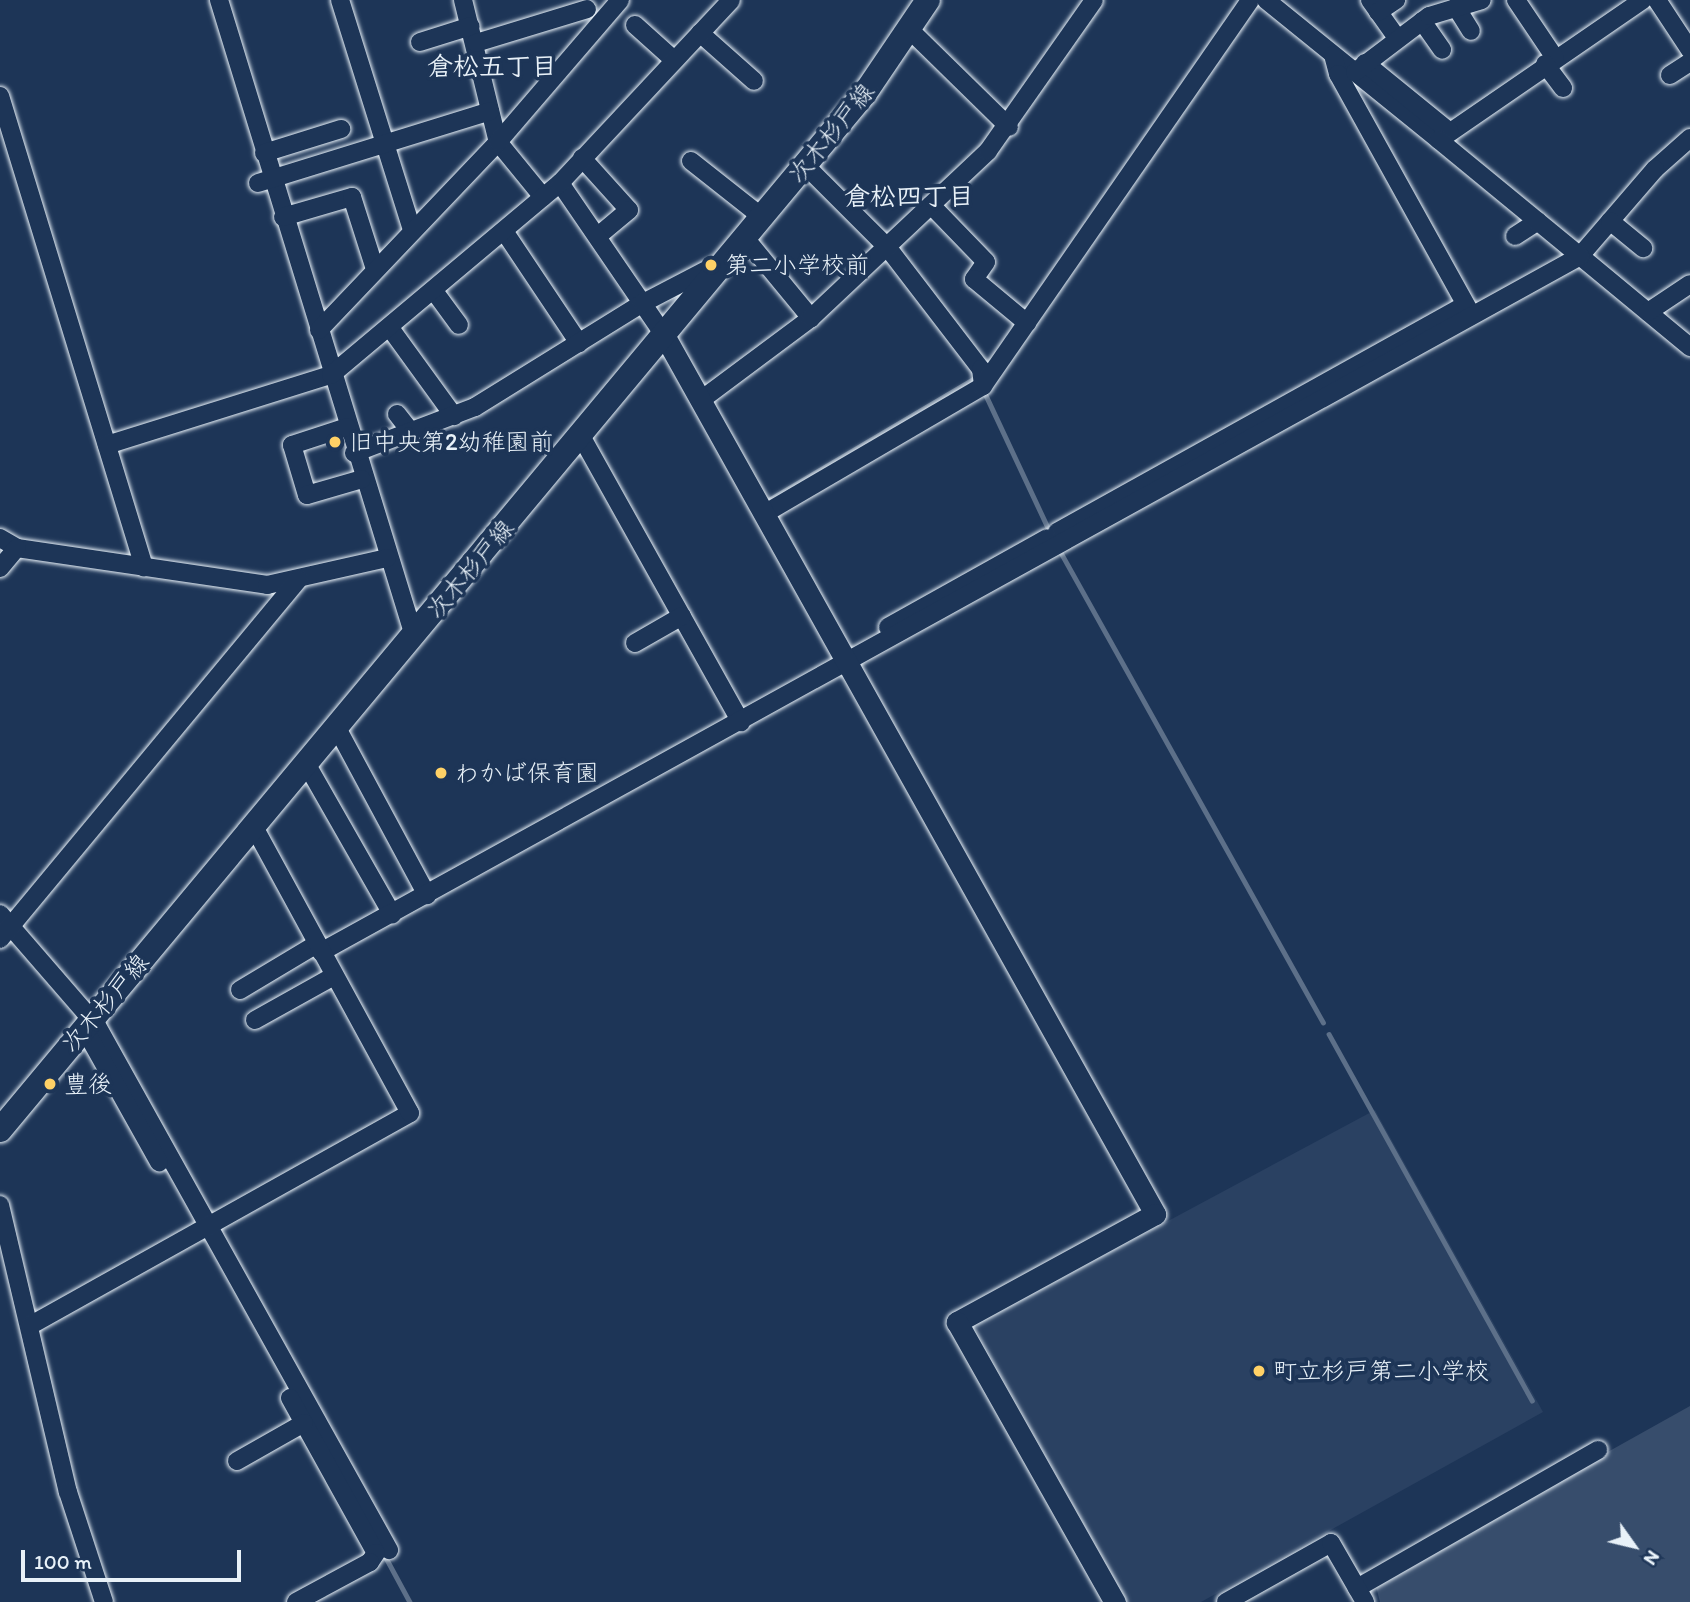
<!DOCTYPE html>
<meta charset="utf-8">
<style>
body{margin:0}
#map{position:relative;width:1690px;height:1602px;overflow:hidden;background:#1d3557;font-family:Itim,"Klee One",sans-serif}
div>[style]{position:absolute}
.built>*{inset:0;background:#2a4162}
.green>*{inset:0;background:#374d6c}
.stream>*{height:4.5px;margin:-2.25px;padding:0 2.25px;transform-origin:2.25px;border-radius:2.25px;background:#5d7089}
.roads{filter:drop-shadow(0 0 2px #e8f1f8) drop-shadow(0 0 2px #e8f1f8)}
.minor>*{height:18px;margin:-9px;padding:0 9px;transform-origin:9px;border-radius:9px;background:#1d3557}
.tertiary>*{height:21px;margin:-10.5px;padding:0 10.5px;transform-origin:10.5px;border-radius:10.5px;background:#1d3557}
.secondary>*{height:24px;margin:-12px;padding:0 12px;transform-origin:12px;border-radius:12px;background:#1d3557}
.dots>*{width:19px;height:19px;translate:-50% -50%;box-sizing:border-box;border:4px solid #1d3557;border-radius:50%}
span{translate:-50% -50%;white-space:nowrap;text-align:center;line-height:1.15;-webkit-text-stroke:7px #1d3557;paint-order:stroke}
.street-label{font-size:24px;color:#e8f1f8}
.poi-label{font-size:24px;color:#e8f1f8}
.left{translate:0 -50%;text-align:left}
.neighbourhood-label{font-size:26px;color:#e8f1f8;font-weight:700}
.north{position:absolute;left:1599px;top:1511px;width:70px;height:70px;-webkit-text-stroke:5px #1d3557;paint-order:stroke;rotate:124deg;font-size:19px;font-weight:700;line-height:28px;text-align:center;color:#e8f1f8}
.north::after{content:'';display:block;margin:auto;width:24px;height:32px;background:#e8f1f8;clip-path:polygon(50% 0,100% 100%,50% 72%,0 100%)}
.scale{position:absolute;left:21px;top:1550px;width:220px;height:32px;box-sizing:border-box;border:4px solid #e8f1f8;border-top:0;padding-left:9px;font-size:21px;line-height:24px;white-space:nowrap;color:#e8f1f8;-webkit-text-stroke:5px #1d3557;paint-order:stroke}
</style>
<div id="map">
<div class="built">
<div style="clip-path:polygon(1375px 1110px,1543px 1412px,1201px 1602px,1127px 1602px,976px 1330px,978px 1323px)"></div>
</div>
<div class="green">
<div style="clip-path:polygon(1690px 1406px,1690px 1602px,1380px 1602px,1375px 1582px)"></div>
</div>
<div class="stream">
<div style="left:984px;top:391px;width:156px;rotate:64.9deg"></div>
<div style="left:769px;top:500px;width:242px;rotate:-30.6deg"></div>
<div style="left:1059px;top:549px;width:542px;rotate:60.83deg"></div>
<div style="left:1329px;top:1034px;width:419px;rotate:61deg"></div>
<div style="left:384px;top:1554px;width:55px;rotate:61.6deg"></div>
</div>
<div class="roads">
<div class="minor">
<div style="left:219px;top:0;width:665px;rotate:72.95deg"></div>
<div style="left:340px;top:0;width:241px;rotate:72.6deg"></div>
<div style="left:463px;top:0;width:146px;rotate:76.2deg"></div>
<div style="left:498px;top:142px;width:71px;rotate:50.7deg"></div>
<div style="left:1266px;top:0;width:223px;rotate:39deg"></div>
<div style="left:1439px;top:140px;width:247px;rotate:-34.5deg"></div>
<div style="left:1370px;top:0;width:47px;rotate:54.6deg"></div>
<div style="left:1516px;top:0;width:70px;rotate:56.1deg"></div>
<div style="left:1657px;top:0;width:60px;rotate:56.6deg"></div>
<div style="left:1456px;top:7px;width:28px;rotate:58deg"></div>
<div style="left:1378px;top:12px;width:22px;rotate:-34deg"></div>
<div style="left:1422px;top:21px;width:35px;rotate:55deg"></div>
<div style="left:635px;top:25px;width:52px;rotate:41.9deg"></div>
<div style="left:909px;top:29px;width:140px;rotate:44.4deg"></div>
<div style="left:700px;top:33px;width:72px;rotate:41.6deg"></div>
<div style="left:420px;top:42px;width:53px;rotate:-17.4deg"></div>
<div style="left:476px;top:43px;width:116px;rotate:-17deg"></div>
<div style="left:1333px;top:55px;width:20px;rotate:75deg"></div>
<div style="left:1338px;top:74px;width:274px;rotate:61deg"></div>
<div style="left:1365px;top:63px;width:109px;rotate:39.1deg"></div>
<div style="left:1545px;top:64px;width:30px;rotate:53deg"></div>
<div style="left:1355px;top:72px;width:93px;rotate:-37.1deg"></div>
<div style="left:1429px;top:16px;width:55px;rotate:-16.8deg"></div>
<div style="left:1670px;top:75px;width:24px;rotate:-33deg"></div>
<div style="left:0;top:96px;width:493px;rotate:73deg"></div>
<div style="left:1690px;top:138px;width:47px;rotate:138.5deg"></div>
<div style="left:1655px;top:169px;width:115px;rotate:130.8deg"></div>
<div style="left:1580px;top:256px;width:143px;rotate:39.6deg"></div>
<div style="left:264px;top:153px;width:81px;rotate:-17.3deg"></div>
<div style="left:582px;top:158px;width:70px;rotate:47.9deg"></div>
<div style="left:629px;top:210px;width:40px;rotate:140deg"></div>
<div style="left:691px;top:161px;width:90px;rotate:38.3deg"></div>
<div style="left:805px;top:165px;width:117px;rotate:45deg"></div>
<div style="left:888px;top:248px;width:153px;rotate:52.5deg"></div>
<div style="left:981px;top:369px;width:17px;rotate:83deg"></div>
<div style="left:258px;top:183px;width:243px;rotate:-17.2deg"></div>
<div style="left:560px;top:183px;width:184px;rotate:55.6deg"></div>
<div style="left:931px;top:205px;width:79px;rotate:46deg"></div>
<div style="left:986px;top:262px;width:21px;rotate:125deg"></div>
<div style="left:974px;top:279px;width:69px;rotate:39.7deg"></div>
<div style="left:283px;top:217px;width:72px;rotate:-16.2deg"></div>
<div style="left:352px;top:197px;width:76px;rotate:72.3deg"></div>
<div style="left:1610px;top:221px;width:43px;rotate:39.3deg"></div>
<div style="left:504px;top:231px;width:135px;rotate:56.2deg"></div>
<div style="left:1515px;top:236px;width:27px;rotate:-33deg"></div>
<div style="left:745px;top:238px;width:104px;rotate:50.5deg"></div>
<div style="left:434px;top:291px;width:42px;rotate:53.7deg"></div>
<div style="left:1648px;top:312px;width:50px;rotate:-33.7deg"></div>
<div style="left:390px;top:328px;width:109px;rotate:54deg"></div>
<div style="left:319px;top:330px;width:260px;rotate:-46.4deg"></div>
<div style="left:498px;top:142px;width:187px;rotate:-49.3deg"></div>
<div style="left:701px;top:400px;width:137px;rotate:-36.7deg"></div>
<div style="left:811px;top:318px;width:243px;rotate:-43.3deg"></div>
<div style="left:988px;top:151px;width:184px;rotate:-54.9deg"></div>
<div style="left:397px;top:414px;width:23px;rotate:52deg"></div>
<div style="left:347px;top:427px;width:58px;rotate:161.9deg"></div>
<div style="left:292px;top:445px;width:52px;rotate:73.3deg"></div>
<div style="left:307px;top:495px;width:57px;rotate:-16.2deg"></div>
<div style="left:581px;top:436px;width:328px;rotate:60.8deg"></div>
<div style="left:107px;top:445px;width:235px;rotate:-17.4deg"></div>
<div style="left:331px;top:375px;width:299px;rotate:-40deg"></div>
<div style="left:560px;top:183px;width:250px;rotate:-46.9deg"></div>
<div style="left:354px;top:453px;width:129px;rotate:-20.8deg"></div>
<div style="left:475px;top:407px;width:198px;rotate:-31.8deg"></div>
<div style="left:643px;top:303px;width:82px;rotate:-27.5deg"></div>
<div style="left:764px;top:514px;width:254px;rotate:-30.3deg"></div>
<div style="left:983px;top:386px;width:469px;rotate:-55.3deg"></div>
<div style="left:1057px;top:532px;width:467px;rotate:-29.1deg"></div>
<div style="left:0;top:538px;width:20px;rotate:30deg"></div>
<div style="left:17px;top:548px;width:253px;rotate:8.4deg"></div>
<div style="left:267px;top:585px;width:123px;rotate:-12.7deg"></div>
<div style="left:0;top:568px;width:26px;rotate:-50deg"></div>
<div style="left:888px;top:627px;width:182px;rotate:-29.2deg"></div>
<div style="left:635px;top:643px;width:54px;rotate:-29.9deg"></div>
<div style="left:337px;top:728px;width:190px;rotate:61.7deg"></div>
<div style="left:307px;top:765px;width:172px;rotate:60.3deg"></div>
<div style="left:0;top:914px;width:148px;rotate:49.1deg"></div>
<div style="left:97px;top:1026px;width:600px;rotate:60.87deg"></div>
<div style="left:0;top:939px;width:467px;rotate:-50.3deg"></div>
<div style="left:321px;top:952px;width:1439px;rotate:-28.93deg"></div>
<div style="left:1580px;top:256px;width:183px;rotate:-140.6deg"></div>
<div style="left:240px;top:990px;width:90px;rotate:-30.9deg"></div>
<div style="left:255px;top:1020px;width:90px;rotate:-29.1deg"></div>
<div style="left:84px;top:1028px;width:154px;rotate:60.8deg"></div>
<div style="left:0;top:1205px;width:295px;rotate:76.7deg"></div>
<div style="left:68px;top:1492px;width:116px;rotate:71.9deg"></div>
<div style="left:31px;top:1325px;width:434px;rotate:-29.2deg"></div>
<div style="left:410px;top:1113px;width:326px;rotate:-118.6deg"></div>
<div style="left:290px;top:1398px;width:177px;rotate:61deg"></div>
<div style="left:376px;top:1553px;width:11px;rotate:124deg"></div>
<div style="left:370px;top:1562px;width:84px;rotate:151.6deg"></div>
<div style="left:237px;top:1461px;width:77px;rotate:-29.6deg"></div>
<div style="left:1357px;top:1588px;width:278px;rotate:-29.8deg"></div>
<div style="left:1226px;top:1602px;width:120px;rotate:-29.3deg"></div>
<div style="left:1331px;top:1543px;width:68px;rotate:60deg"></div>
</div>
<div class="tertiary">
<div style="left:664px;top:335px;width:1007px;rotate:60.81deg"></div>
<div style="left:1155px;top:1214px;width:226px;rotate:151.4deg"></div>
<div style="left:957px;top:1322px;width:322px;rotate:60.6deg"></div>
</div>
<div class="secondary">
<div style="left:0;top:1130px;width:1350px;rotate:-50.17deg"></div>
<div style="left:865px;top:93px;width:112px;rotate:-55.9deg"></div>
</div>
</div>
<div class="dots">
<div style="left:711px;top:265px;background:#ffd166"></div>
<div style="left:335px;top:442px;background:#ffd166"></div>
<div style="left:441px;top:773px;background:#ffd166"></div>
<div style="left:50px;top:1084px;background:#ffd166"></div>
<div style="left:1259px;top:1371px;background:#ffd166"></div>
</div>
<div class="street-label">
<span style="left:831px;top:133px;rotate:-51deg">次木杉戸線</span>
<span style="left:470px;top:569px;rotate:-50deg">次木杉戸線</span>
<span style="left:105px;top:1003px;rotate:-50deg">次木杉戸線</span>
</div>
<div class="poi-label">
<span class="left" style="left:725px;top:265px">第二小学校前</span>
<span class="left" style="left:349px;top:442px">旧中央第2幼稚園前</span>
<span class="left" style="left:455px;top:773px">わかば保育園</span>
<span class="left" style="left:64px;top:1084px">豊後</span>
<span class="left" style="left:1273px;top:1371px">町立杉戸第二小学校</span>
</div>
<div class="neighbourhood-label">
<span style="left:492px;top:67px">倉松五丁目</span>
<span style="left:909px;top:197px">倉松四丁目</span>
</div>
<div class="north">N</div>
<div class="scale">100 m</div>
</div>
